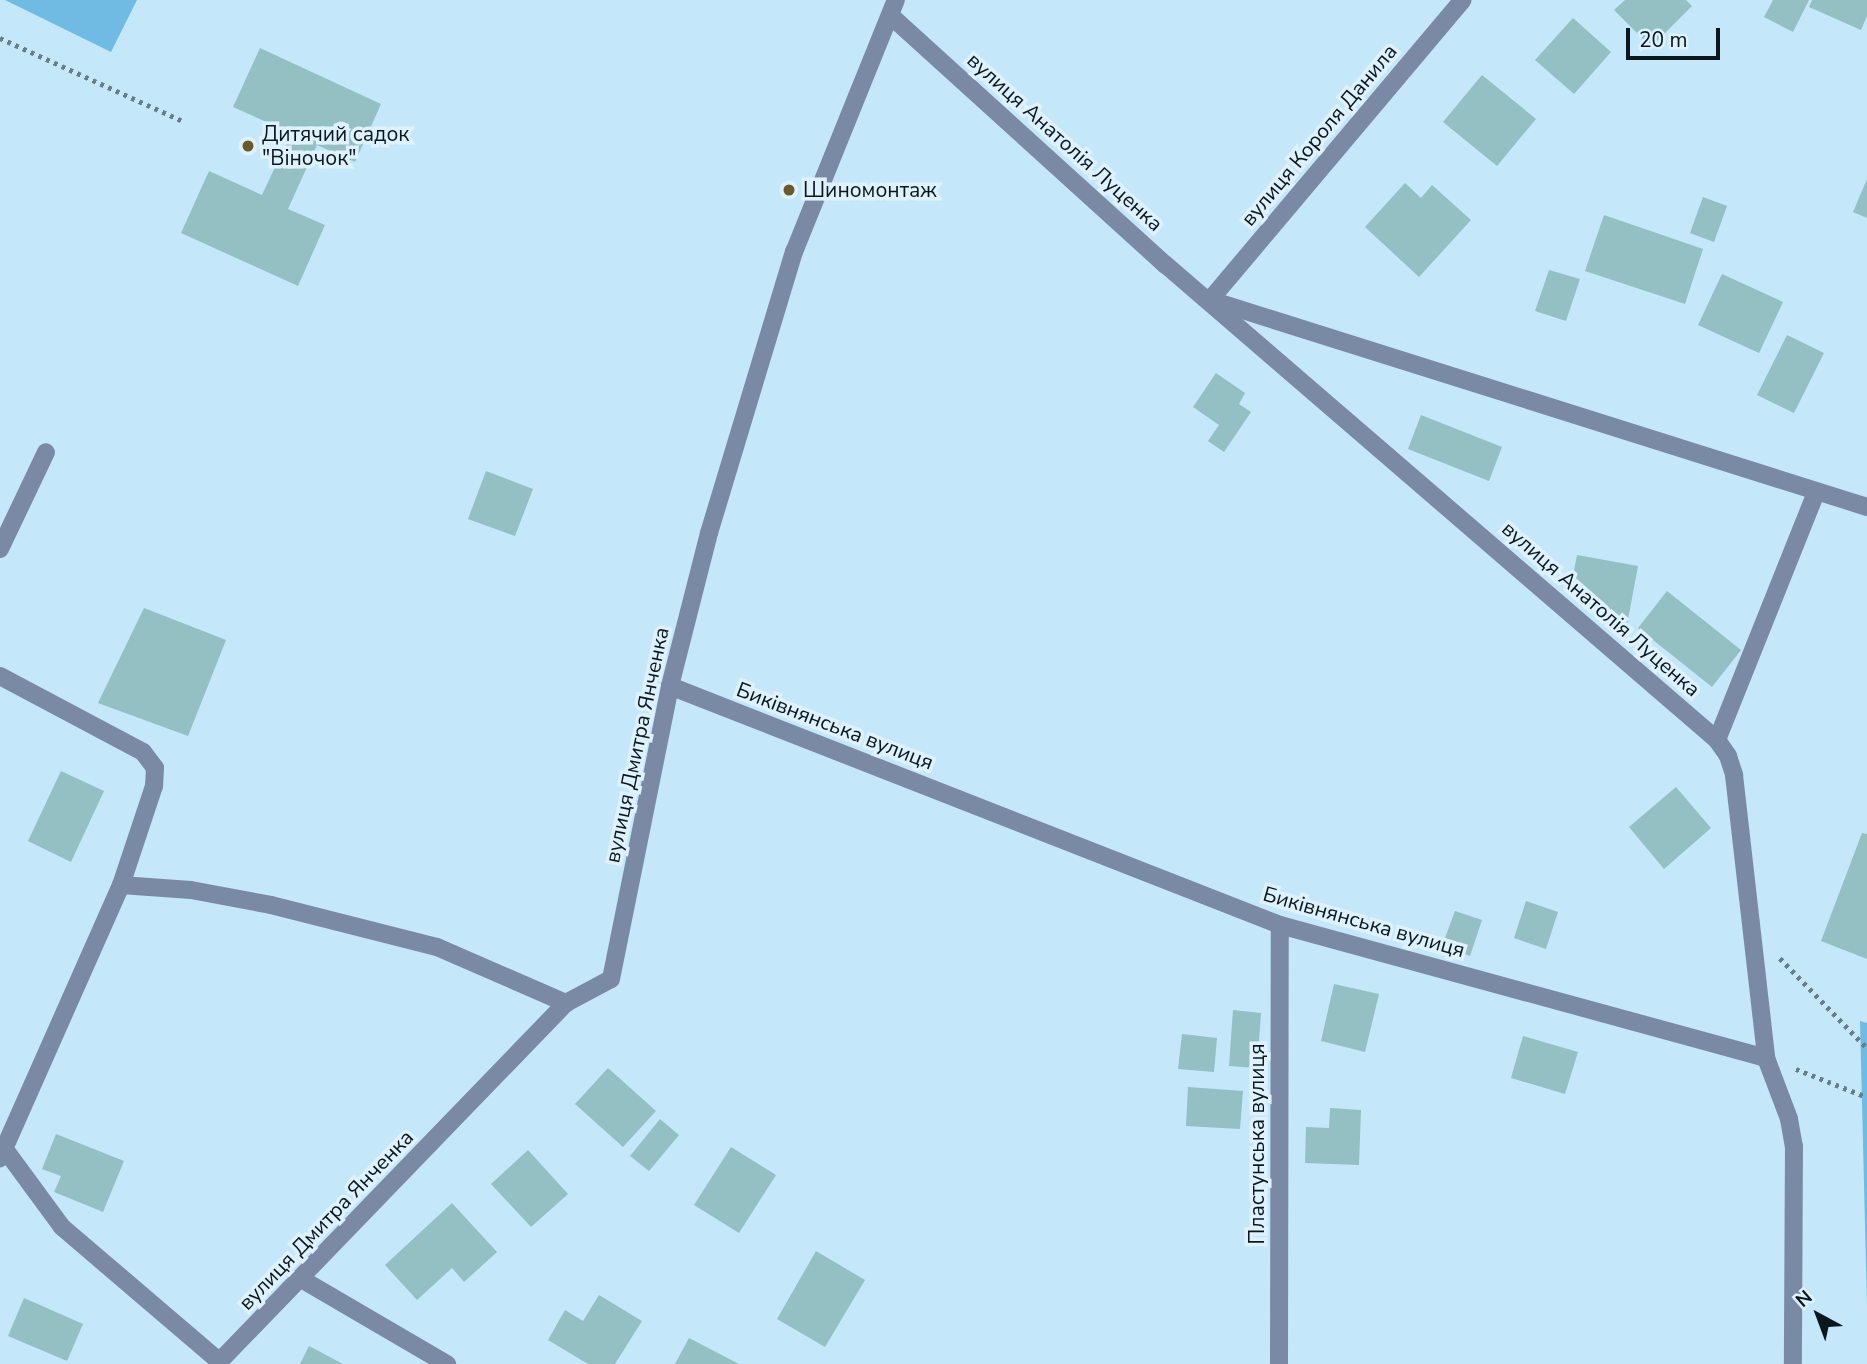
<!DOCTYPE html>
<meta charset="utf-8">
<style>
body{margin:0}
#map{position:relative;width:1867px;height:1364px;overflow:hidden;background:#c4e7fa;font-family:"Nunito Sans",sans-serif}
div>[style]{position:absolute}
.green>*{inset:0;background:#70bbe3}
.building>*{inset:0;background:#94bfc3}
.path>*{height:4.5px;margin-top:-2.25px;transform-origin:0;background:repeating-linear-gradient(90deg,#667e8b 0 3.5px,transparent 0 8.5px)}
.minor>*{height:18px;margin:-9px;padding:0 9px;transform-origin:9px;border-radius:9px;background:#7b8aa4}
.dots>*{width:19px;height:19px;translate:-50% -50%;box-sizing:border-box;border:4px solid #ddf2fd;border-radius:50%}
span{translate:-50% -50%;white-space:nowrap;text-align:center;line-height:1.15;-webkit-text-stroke:7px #ddf2fd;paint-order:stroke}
.poi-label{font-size:21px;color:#0a171d}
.left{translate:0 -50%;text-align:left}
.street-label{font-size:21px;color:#0a171d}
.north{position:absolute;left:1783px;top:1280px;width:70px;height:70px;-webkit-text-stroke:5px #ddf2fd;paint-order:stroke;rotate:319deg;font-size:19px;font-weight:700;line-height:28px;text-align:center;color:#0a171d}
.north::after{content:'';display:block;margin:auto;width:24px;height:32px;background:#0a171d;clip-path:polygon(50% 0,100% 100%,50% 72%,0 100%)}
.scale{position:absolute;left:1626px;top:28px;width:94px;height:32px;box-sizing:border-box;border:4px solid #0a171d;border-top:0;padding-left:9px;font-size:21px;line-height:24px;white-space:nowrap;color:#0a171d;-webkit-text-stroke:5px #ddf2fd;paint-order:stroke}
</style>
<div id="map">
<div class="green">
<div style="clip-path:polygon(5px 0,137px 0,111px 52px)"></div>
<div style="clip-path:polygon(1860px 1021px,1867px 1023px,1867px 1305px)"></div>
</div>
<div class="building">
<div style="clip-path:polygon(1625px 0,1686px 0,1692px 6px,1651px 47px,1614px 10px)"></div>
<div style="clip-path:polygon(1773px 0,1809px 0,1793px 32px,1764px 17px)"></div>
<div style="clip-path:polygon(1812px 0,1867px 0,1867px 16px,1861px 30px,1809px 7px)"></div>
<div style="clip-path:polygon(1573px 18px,1611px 52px,1574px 94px,1535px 60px)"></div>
<div style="clip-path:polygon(260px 48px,381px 104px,355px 162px,317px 145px,288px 209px,325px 225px,298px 286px,181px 233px,209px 171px,262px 195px,291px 133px,233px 107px)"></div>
<div style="clip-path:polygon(1482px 75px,1536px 119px,1497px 166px,1443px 122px)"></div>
<div style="clip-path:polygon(1867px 179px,1867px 218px,1853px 212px)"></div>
<div style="clip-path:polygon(1405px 183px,1421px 198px,1432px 185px,1471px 220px,1419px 277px,1365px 227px)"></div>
<div style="clip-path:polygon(1703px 197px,1727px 206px,1714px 242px,1690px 233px)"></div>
<div style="clip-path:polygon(1604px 215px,1703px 249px,1685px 304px,1585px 271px)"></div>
<div style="clip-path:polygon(1549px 270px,1580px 279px,1566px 321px,1535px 311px)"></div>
<div style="clip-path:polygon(1722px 274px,1783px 302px,1759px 353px,1698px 325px)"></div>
<div style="clip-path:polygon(1787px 335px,1824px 353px,1794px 413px,1757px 395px)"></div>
<div style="clip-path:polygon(1216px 373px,1245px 393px,1239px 404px,1251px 412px,1224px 452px,1208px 441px,1219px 425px,1193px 407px)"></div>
<div style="clip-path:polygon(1421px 415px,1502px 447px,1489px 481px,1408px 449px)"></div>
<div style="clip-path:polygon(486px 471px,533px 489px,515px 536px,468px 519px)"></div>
<div style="clip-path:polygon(1577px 555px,1638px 566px,1627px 625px,1572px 581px)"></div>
<div style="clip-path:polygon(1667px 591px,1741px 650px,1712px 687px,1638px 628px)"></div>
<div style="clip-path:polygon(144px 608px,226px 640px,188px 736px,98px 703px)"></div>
<div style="clip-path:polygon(61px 771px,104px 791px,71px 862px,28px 841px)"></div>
<div style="clip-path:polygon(1676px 787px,1711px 828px,1664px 869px,1629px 827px)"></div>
<div style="clip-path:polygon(1862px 833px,1867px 834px,1867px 959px,1821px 941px)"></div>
<div style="clip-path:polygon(1526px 901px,1558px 912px,1546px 949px,1514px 938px)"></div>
<div style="clip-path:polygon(1455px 911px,1482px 920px,1470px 956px,1442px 946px)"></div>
<div style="clip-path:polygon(1334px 984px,1379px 994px,1365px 1052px,1321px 1041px)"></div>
<div style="clip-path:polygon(1233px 1010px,1261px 1013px,1257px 1068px,1229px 1066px)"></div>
<div style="clip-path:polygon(1182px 1034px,1217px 1038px,1214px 1072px,1178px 1069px)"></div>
<div style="clip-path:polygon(1523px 1036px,1578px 1052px,1565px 1094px,1511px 1078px)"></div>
<div style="clip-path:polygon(608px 1068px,656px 1111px,623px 1147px,575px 1104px)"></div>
<div style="clip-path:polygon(1188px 1087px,1243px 1091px,1240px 1129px,1186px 1126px)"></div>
<div style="clip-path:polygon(1330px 1108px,1361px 1110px,1359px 1165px,1305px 1163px,1306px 1127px,1329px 1128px)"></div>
<div style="clip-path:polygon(660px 1119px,679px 1135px,649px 1171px,630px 1156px)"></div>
<div style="clip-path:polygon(56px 1134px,124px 1161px,103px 1212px,54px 1192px,61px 1176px,42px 1169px)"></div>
<div style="clip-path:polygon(731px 1147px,776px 1175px,739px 1233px,694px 1205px)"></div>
<div style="clip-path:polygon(528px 1150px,568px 1194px,531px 1227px,491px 1184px)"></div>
<div style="clip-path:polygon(452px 1203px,497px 1252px,464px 1282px,452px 1268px,417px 1300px,385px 1265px)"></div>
<div style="clip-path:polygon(816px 1251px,865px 1280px,825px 1347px,777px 1319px)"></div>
<div style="clip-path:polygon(599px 1295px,642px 1321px,615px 1364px,588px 1364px,548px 1340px,565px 1310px,583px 1321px)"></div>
<div style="clip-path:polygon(24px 1298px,83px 1324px,67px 1361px,8px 1336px)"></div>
<div style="clip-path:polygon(689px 1338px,739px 1364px,675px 1364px)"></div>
<div style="clip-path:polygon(309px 1346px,343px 1364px,300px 1364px)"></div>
</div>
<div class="path">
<div style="left:0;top:38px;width:199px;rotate:24.4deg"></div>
<div style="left:1780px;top:958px;width:125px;rotate:46deg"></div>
<div style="left:1796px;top:1069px;width:76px;rotate:21.5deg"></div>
</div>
<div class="minor">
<div style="left:891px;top:16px;width:371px;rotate:42.2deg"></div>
<div style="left:1166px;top:265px;width:727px;rotate:40.76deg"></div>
<div style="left:1717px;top:740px;width:19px;rotate:55deg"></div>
<div style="left:1728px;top:756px;width:20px;rotate:72deg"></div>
<div style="left:1734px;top:775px;width:285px;rotate:83.5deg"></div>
<div style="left:1766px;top:1058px;width:65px;rotate:69.3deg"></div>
<div style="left:1789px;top:1119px;width:27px;rotate:80deg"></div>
<div style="left:1794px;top:1146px;width:218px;rotate:90.3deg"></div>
<div style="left:1210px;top:300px;width:392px;rotate:-49.9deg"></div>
<div style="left:1217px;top:302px;width:682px;rotate:17.5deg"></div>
<div style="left:0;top:549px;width:107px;rotate:-64.6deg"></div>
<div style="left:0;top:676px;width:162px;rotate:28deg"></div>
<div style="left:143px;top:752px;width:20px;rotate:53deg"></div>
<div style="left:155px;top:768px;width:18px;rotate:93deg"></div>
<div style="left:154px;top:786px;width:104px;rotate:108.4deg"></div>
<div style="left:121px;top:885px;width:299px;rotate:113.9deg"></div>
<div style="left:670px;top:686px;width:655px;rotate:21.4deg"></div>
<div style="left:1280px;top:925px;width:504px;rotate:15.3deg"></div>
<div style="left:1717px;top:740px;width:267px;rotate:-68.2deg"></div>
<div style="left:121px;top:885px;width:70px;rotate:4.1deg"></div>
<div style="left:191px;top:890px;width:81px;rotate:10.6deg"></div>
<div style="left:271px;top:905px;width:171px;rotate:14.2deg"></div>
<div style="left:437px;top:947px;width:141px;rotate:23.5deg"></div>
<div style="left:4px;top:1148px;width:98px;rotate:53.7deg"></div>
<div style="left:62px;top:1227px;width:206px;rotate:40.5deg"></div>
<div style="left:303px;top:1280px;width:167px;rotate:30.3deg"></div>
<div style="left:217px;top:1364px;width:502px;rotate:-45.97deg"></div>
<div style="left:566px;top:1003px;width:51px;rotate:-28.1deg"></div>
<div style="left:611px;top:979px;width:299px;rotate:-78.6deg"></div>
<div style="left:670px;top:686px;width:158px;rotate:-75.7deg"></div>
<div style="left:709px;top:533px;width:294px;rotate:-73.2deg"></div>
<div style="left:794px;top:252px;width:272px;rotate:-68deg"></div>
<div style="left:1279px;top:1364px;width:439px;rotate:-89.9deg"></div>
</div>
<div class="dots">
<div style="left:248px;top:146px;background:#695a27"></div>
<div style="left:789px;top:190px;background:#695a27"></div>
</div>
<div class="poi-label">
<span class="left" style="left:262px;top:146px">Дитячий садок<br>"Віночок"</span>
<span class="left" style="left:803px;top:190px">Шиномонтаж</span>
</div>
<div class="street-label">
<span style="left:1319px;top:135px;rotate:-50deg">вулиця Короля Данила</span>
<span style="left:1065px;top:142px;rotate:42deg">вулиця Анатолія Луценка</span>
<span style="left:1601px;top:609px;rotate:41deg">вулиця Анатолія Луценка</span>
<span style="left:835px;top:726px;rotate:21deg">Биківнянська вулиця</span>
<span style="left:637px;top:745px;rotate:-78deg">вулиця Дмитра Янченка</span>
<span style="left:1364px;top:922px;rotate:16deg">Биківнянська вулиця</span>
<span style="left:1257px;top:1144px;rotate:-90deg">Пластунська вулиця</span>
<span style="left:326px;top:1220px;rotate:-46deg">вулиця Дмитра Янченка</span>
</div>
<div class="north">N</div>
<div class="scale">20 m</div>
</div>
